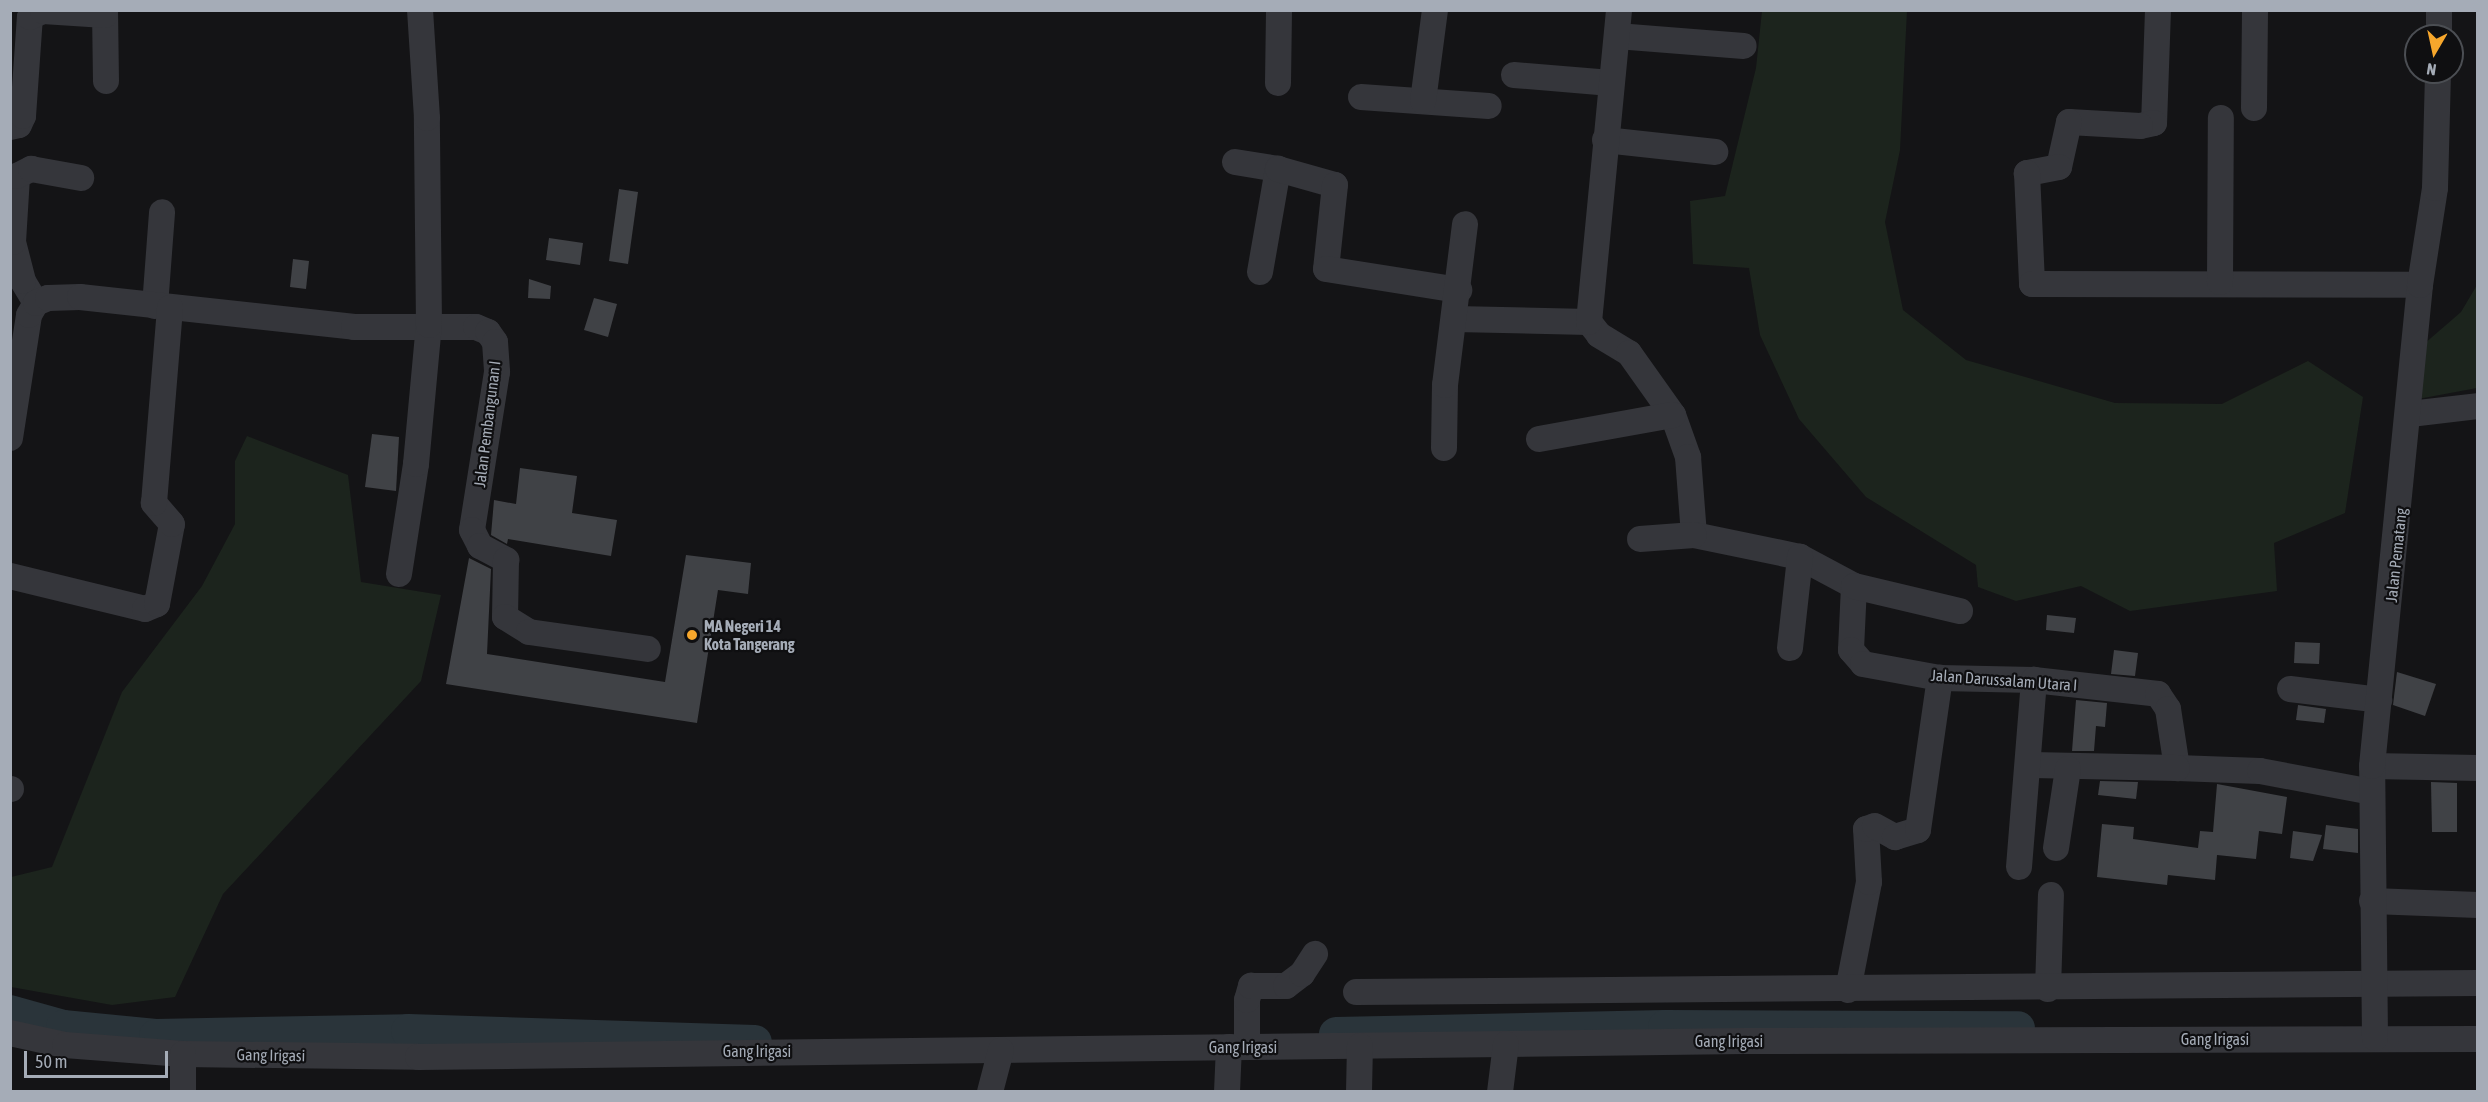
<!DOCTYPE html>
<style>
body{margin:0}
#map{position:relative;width:2488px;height:1102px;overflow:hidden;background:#141416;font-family:"Asap Condensed",sans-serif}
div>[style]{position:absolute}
.green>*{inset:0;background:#1c241d}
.river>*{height:34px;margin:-17px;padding:0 17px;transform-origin:17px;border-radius:17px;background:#2a343a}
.building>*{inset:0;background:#404246}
.minor>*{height:26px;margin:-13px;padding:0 13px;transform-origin:13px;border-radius:13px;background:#35363b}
.dots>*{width:16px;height:16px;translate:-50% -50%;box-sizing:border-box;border:3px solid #0f0f11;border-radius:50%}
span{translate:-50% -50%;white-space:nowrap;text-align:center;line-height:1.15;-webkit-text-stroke:4.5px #0f0f11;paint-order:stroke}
.street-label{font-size:16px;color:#a5acb7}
.poi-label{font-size:16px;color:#a5acb7;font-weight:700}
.left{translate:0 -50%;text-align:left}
.frame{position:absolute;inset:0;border:12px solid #a5acb7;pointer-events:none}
.north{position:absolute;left:2404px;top:24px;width:60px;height:60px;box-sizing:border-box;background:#0f0f11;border:2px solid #4b4e53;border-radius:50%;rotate:189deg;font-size:16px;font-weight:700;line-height:24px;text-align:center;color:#a5acb7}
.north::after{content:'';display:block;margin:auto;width:21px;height:27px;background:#f7a72c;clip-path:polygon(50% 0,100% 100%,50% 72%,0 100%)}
.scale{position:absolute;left:24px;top:1051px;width:144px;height:27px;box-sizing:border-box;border:3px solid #a5acb7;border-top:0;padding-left:8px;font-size:18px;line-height:21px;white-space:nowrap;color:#a5acb7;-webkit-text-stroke:4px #0f0f11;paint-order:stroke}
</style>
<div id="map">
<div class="green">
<div style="clip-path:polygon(1762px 11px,1907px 11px,1900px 150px,1885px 222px,1903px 310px,1966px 360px,2115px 403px,2222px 404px,2308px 361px,2363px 397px,2345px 513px,2274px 543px,2277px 591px,2130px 611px,2081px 586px,2016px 601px,1978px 587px,1976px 565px,1866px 497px,1799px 419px,1760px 335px,1749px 268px,1693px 264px,1690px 201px,1725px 196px,1756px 68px)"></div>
<div style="clip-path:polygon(2477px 285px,2477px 388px,2418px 399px,2424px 344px,2461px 312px)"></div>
<div style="clip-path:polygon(247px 436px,348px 475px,361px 582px,441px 595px,421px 681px,223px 894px,175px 997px,112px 1005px,11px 987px,11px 877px,52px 867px,122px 692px,202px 586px,235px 524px,235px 461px)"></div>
</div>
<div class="river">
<div style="left:10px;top:1012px;width:55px;rotate:15.8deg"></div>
<div style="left:63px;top:1027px;width:93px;rotate:5.5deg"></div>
<div style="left:156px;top:1036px;width:252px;rotate:-1.1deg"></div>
<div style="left:408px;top:1031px;width:347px;rotate:1.8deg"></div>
<div style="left:1336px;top:1034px;width:329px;rotate:-1.2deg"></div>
<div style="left:1665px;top:1027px;width:353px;rotate:0.2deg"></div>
</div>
<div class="building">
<div style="clip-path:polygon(619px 189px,638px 192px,628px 264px,609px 261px)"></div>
<div style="clip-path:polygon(549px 238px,583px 243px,580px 265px,546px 260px)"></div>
<div style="clip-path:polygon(293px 259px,309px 261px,306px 289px,290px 287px)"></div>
<div style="clip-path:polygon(529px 279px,551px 286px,550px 299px,528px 298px)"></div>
<div style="clip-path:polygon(594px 298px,617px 304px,608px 337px,584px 330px)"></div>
<div style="clip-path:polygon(372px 434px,399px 437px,396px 491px,365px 487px)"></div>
<div style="clip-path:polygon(520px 468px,577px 476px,572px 513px,617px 520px,611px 556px,508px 539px,507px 544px,491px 535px,494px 500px,516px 504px)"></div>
<div style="clip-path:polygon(686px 555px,751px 563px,748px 594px,718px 590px,697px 723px,446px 684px,469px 558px,491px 569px,487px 654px,665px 682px)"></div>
<div style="clip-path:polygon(2047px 615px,2076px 618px,2074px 633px,2046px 630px)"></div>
<div style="clip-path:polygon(2295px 642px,2320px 643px,2319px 664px,2294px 663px)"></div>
<div style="clip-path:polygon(2114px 650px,2138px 653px,2135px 676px,2111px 674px)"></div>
<div style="clip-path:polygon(2397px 672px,2436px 684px,2425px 716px,2393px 705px)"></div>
<div style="clip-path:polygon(2076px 700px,2107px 703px,2105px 727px,2096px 726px,2094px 751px,2072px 751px)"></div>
<div style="clip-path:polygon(2298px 705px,2326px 709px,2324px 723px,2296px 720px)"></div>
<div style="clip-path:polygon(2100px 781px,2138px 782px,2136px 799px,2098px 795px)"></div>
<div style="clip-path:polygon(2431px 782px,2457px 783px,2457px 832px,2432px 832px)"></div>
<div style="clip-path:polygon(2217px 784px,2287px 797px,2282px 834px,2259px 831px,2256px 859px,2217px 855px,2215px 880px,2168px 875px,2167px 885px,2097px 877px,2102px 824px,2134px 827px,2133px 839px,2198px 848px,2200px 831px,2213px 832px)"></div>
<div style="clip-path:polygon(2326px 825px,2358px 829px,2358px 853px,2323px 849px)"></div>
<div style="clip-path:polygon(2293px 831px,2322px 835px,2313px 861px,2290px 858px)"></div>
</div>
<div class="minor">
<div style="left:105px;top:10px;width:71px;rotate:89.2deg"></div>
<div style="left:2158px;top:10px;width:113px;rotate:92deg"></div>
<div style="left:2154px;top:123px;width:14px;rotate:168deg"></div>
<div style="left:2140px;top:126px;width:71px;rotate:-176.8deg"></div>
<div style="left:2069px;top:122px;width:46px;rotate:102.5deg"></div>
<div style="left:2059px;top:167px;width:33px;rotate:169deg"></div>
<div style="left:2027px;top:173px;width:111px;rotate:87.4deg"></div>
<div style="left:2032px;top:284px;width:388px;rotate:0.1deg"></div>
<div style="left:1617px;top:36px;width:127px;rotate:4.5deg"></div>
<div style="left:2439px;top:36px;width:26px;rotate:-90deg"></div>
<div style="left:1514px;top:75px;width:97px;rotate:4.7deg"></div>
<div style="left:1278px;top:83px;width:73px;rotate:-89.2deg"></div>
<div style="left:1361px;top:97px;width:128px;rotate:4deg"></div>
<div style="left:1423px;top:101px;width:92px;rotate:-82.5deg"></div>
<div style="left:2254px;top:108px;width:98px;rotate:-89.4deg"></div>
<div style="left:10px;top:127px;width:9px;rotate:-13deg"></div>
<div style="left:19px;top:125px;width:10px;rotate:-66deg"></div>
<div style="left:23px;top:116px;width:99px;rotate:-86deg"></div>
<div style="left:30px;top:17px;width:14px;rotate:-25deg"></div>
<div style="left:43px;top:11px;width:62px;rotate:3.7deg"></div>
<div style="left:1605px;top:140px;width:111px;rotate:6.2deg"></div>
<div style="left:1235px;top:162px;width:44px;rotate:9.2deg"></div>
<div style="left:1260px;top:272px;width:105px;rotate:-80.1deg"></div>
<div style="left:1278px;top:169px;width:59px;rotate:15.7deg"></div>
<div style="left:1335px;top:185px;width:84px;rotate:96.1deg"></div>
<div style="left:1326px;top:269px;width:135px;rotate:9deg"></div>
<div style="left:2220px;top:282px;width:164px;rotate:-89.7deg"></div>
<div style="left:36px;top:303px;width:26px;rotate:-121deg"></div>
<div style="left:23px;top:281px;width:40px;rotate:-104.4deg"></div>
<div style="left:13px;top:242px;width:66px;rotate:-86.5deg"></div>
<div style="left:17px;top:176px;width:16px;rotate:-27deg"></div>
<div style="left:31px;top:169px;width:51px;rotate:10.2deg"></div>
<div style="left:155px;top:306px;width:94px;rotate:-85.7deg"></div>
<div style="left:1455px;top:319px;width:134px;rotate:1.3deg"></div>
<div style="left:1589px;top:322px;width:16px;rotate:52deg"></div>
<div style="left:1599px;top:335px;width:35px;rotate:31deg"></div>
<div style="left:1629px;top:353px;width:76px;rotate:54.6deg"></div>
<div style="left:1673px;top:415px;width:45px;rotate:70.3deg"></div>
<div style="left:1688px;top:457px;width:78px;rotate:85.6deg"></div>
<div style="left:1694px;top:535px;width:108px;rotate:11.7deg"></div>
<div style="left:1800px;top:557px;width:61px;rotate:28.2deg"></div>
<div style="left:1854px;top:586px;width:64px;rotate:92.7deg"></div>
<div style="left:1851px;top:650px;width:18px;rotate:49deg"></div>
<div style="left:1863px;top:664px;width:78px;rotate:10.3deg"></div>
<div style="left:1940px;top:678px;width:94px;rotate:1.2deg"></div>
<div style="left:2034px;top:680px;width:125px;rotate:6.4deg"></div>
<div style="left:2158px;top:694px;width:18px;rotate:56deg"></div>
<div style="left:2168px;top:709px;width:60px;rotate:81.3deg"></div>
<div style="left:2177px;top:768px;width:83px;rotate:2.1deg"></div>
<div style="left:2260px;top:771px;width:114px;rotate:10.6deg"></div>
<div style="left:1589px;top:322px;width:313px;rotate:-84.5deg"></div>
<div style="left:2410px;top:414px;width:68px;rotate:-6.7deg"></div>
<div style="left:10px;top:438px;width:124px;rotate:-81.2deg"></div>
<div style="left:29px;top:315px;width:14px;rotate:-60deg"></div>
<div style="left:36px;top:303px;width:13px;rotate:-23deg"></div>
<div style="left:48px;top:298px;width:32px;rotate:-2deg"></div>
<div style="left:80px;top:297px;width:276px;rotate:6.2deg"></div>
<div style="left:354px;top:327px;width:122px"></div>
<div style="left:476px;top:327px;width:13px;rotate:23deg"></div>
<div style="left:488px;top:332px;width:12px;rotate:55deg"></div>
<div style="left:495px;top:342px;width:30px;rotate:86deg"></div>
<div style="left:497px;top:372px;width:160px;rotate:99deg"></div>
<div style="left:472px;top:530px;width:18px;rotate:63deg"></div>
<div style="left:480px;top:546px;width:30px;rotate:28deg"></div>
<div style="left:506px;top:560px;width:57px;rotate:91deg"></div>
<div style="left:505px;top:617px;width:28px;rotate:32deg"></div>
<div style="left:529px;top:632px;width:120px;rotate:8.1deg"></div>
<div style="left:1539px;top:439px;width:136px;rotate:-10.2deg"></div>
<div style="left:1444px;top:448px;width:63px;rotate:-89.1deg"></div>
<div style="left:1445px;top:385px;width:162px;rotate:-82.9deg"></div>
<div style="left:1640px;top:539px;width:54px;rotate:-4.2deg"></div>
<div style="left:399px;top:574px;width:111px;rotate:-81.2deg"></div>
<div style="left:416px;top:464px;width:140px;rotate:-84.7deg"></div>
<div style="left:429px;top:325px;width:207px;rotate:-90.6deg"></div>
<div style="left:427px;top:118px;width:108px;rotate:-93.7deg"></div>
<div style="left:10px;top:576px;width:139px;rotate:13.7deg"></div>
<div style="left:145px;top:609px;width:13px;rotate:-23deg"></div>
<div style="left:157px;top:604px;width:81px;rotate:-79.4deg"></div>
<div style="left:172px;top:524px;width:28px;rotate:-131deg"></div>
<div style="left:154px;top:503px;width:196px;rotate:-85.3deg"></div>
<div style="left:1854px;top:586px;width:109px;rotate:13.3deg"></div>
<div style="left:1790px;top:648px;width:92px;rotate:-83.7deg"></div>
<div style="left:2290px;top:689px;width:90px;rotate:7deg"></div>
<div style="left:2029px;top:765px;width:148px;rotate:1.2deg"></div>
<div style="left:2372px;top:766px;width:106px;rotate:1.1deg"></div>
<div style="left:10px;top:789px;width:1px"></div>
<div style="left:2056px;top:848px;width:80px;rotate:-81.4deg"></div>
<div style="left:2019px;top:867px;width:188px;rotate:-85.4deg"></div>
<div style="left:2372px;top:901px;width:106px;rotate:2.2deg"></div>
<div style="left:2048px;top:989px;width:94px;rotate:-88.2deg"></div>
<div style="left:1848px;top:990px;width:110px;rotate:-79deg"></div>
<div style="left:1869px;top:882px;width:53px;rotate:-93.2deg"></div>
<div style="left:1866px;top:829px;width:9px;rotate:-18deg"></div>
<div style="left:1875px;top:826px;width:23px;rotate:29deg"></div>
<div style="left:1895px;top:837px;width:24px;rotate:-17deg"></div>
<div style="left:1918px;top:830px;width:154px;rotate:-81.8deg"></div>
<div style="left:1356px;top:992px;width:1122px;rotate:-0.46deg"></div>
<div style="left:10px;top:1033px;width:56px;rotate:12.3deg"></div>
<div style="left:65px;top:1045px;width:118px;rotate:4.4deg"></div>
<div style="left:183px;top:1054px;width:235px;rotate:0.7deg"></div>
<div style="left:418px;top:1057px;width:1326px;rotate:-0.69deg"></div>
<div style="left:1744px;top:1041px;width:734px;rotate:-0.16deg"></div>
<div style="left:2375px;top:1038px;width:272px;rotate:-90.6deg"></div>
<div style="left:2372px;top:766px;width:483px;rotate:-84.3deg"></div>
<div style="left:2420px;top:285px;width:98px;rotate:-81.2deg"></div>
<div style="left:2435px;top:188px;width:116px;rotate:-88.5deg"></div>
<div style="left:1247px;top:1047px;width:47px;rotate:-90deg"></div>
<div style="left:1247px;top:1000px;width:15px;rotate:-74deg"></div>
<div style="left:1251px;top:986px;width:35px"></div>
<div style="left:1286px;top:986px;width:20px;rotate:-37deg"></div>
<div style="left:1302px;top:974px;width:24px;rotate:-57deg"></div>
<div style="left:183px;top:1092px;width:38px;rotate:-90deg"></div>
<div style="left:990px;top:1092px;width:43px;rotate:-75.3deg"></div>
<div style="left:1227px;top:1092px;width:45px;rotate:-87.5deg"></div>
<div style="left:1359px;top:1092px;width:46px;rotate:-88.8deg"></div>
<div style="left:1500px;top:1092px;width:48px;rotate:-82.9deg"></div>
</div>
<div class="dots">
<div style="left:692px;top:635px;background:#f7a72c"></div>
</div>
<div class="street-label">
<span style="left:487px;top:424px;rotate:-83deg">Jalan Pembangunan I</span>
<span style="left:2396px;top:555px;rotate:-84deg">Jalan Pematang</span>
<span style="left:2004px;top:680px;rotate:4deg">Jalan Darussalam Utara I</span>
<span style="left:2215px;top:1039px">Gang Irigasi</span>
<span style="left:1729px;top:1041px">Gang Irigasi</span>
<span style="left:1243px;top:1047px">Gang Irigasi</span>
<span style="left:757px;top:1051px">Gang Irigasi</span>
<span style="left:271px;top:1055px;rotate:1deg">Gang Irigasi</span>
</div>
<div class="poi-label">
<span class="left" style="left:704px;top:635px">MA Negeri 14<br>Kota Tangerang</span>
</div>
<div class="frame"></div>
<div class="north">N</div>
<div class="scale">50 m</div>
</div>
